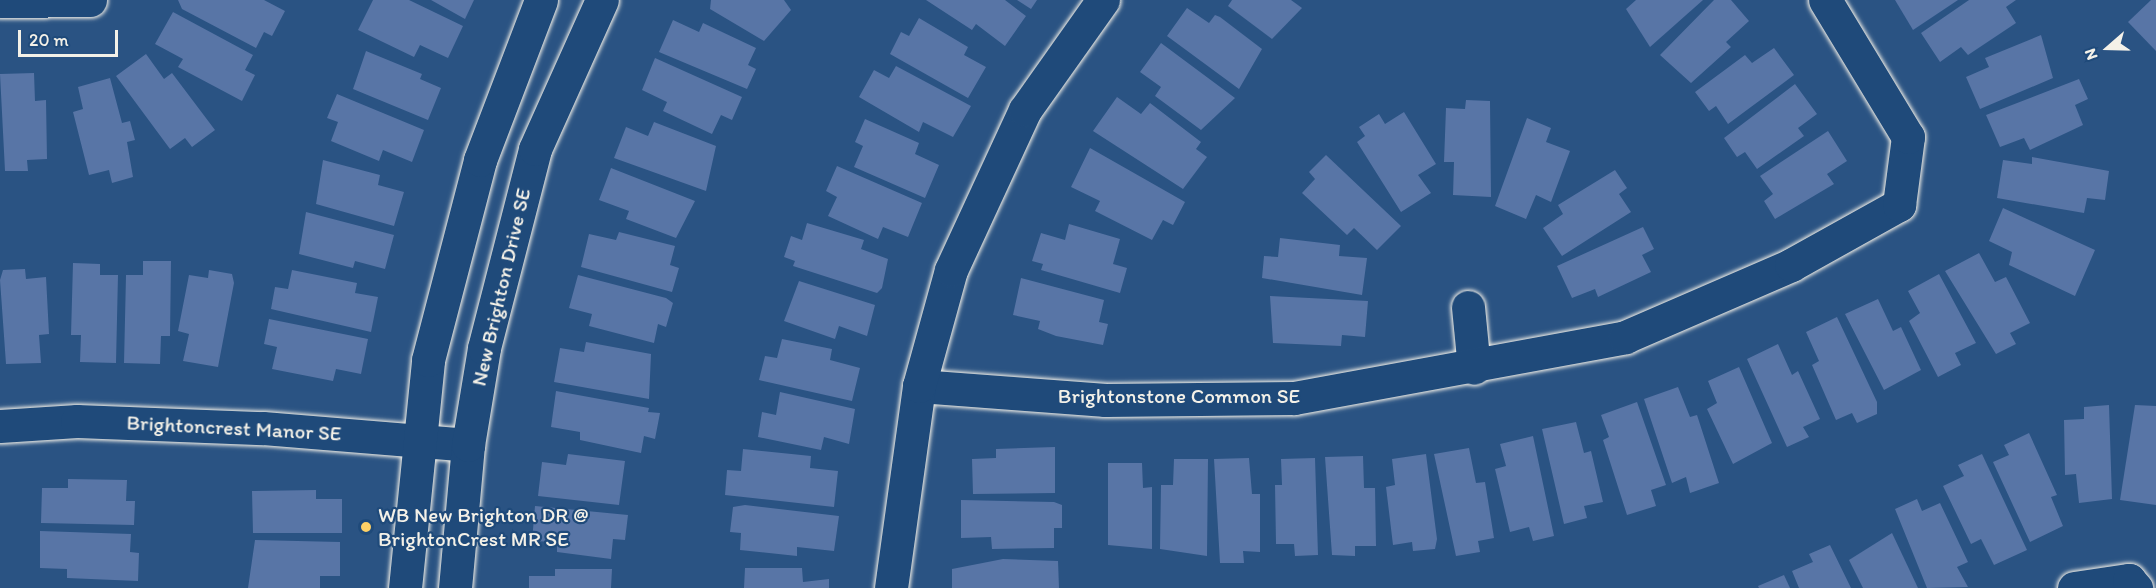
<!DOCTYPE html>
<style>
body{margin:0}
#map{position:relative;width:2156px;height:588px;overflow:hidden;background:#2a5383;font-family:Itim,sans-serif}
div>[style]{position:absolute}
.building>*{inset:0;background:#5875a6}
.roads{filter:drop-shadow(0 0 2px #f4f1e8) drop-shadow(0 0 2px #f4f1e8)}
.street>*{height:33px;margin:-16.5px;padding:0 16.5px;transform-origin:16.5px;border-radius:16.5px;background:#1f4a7a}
.secondary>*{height:33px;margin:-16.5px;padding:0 16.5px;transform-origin:16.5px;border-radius:16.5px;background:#1f4a7a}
.dots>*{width:16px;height:16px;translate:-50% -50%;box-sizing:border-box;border:3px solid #1f4a7a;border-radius:50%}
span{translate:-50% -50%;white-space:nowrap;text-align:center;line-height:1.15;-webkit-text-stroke:4.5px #1f4a7a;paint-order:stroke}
.street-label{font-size:21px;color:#f4f1e8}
.poi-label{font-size:21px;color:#f4f1e8}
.left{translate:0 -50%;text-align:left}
.north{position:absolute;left:2078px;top:18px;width:60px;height:60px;-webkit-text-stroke:4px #1f4a7a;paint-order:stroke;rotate:250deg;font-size:16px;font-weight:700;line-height:24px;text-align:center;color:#f4f1e8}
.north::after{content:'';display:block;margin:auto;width:21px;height:27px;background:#f4f1e8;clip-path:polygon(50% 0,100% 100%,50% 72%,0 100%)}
.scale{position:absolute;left:18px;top:30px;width:100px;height:27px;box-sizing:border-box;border:3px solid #f4f1e8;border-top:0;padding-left:8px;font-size:18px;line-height:21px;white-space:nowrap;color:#f4f1e8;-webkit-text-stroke:4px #1f4a7a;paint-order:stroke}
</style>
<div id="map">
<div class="building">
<div style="clip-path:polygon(178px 0,264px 0,285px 11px,272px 36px,264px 32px,256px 48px,182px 9px)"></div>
<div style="clip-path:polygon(373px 0,409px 0,463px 26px,448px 58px,420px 45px,414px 57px,358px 30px)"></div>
<div style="clip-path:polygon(431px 0,474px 0,465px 19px)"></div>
<div style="clip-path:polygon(711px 0,784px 0,791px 10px,764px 41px,710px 9px)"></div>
<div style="clip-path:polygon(926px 0,1005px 0,1026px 16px,1005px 46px,976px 24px,972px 30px)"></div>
<div style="clip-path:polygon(1017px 0,1037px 0,1031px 9px)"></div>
<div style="clip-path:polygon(1232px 0,1291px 0,1302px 8px,1272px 39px,1228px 6px)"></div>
<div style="clip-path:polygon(1636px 0,1703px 0,1650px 47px,1626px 9px)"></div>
<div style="clip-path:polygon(1714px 0,1731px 0,1749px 21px,1726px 42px,1731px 47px,1691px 83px,1660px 55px)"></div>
<div style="clip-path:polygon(1895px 0,1958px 0,1913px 30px)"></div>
<div style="clip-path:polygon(1969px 0,2016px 0,2006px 7px,2016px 23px,1968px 55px,1961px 47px,1940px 62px,1921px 33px)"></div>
<div style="clip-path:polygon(2151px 0,2156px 0,2156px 51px,2128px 22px)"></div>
<div style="clip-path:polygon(1187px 8px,1209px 23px,1215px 15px,1220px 17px,1262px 49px,1239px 89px,1167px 36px)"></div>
<div style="clip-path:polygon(173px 12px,253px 55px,245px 70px,255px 75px,242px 101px,178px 67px,183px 59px,155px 44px)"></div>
<div style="clip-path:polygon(919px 18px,968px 47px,964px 55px,986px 67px,968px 98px,890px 54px,901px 32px,909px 36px)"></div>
<div style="clip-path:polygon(673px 20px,699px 32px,703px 23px,756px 48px,748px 65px,756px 69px,747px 89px,659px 52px)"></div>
<div style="clip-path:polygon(2041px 35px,2053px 78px,1980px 109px,1966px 77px,1989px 67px,1985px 58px)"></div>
<div style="clip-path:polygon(1161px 43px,1235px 98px,1201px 130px,1155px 96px,1161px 87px,1140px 72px)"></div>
<div style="clip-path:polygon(1774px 48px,1794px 75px,1728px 124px,1716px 106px,1709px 111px,1695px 92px,1745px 55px,1752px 63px)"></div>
<div style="clip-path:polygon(366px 51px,422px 74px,420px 79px,441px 88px,428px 120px,353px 89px)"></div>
<div style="clip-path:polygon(146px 54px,164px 79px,172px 73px,215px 130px,192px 147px,185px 138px,170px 149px,116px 76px)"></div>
<div style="clip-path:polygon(655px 58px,742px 97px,732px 120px,721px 115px,712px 134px,663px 111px,667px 102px,642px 90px)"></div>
<div style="clip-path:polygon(896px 66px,971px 106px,953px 137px,923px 122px,919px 132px,859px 97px,874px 70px,889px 78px)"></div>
<div style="clip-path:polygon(34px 73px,35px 101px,46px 100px,47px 159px,27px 160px,28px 171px,5px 171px,0 74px)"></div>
<div style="clip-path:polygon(110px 78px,122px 123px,130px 121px,135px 140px,127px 142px,133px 177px,112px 183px,109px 170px,89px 175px,73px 112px,83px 109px,78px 87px)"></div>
<div style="clip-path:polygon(2079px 79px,2088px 99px,2075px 105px,2083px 125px,2030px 150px,2024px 138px,2000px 147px,1986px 115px)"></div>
<div style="clip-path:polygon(1795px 84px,1817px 114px,1798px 128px,1804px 136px,1757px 169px,1745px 152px,1737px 157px,1724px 138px)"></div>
<div style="clip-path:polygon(337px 94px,424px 130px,412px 162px,383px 150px,379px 161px,331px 141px,338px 122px,327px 118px)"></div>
<div style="clip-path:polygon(1117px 97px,1141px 114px,1150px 103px,1201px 142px,1196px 149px,1207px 157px,1183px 189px,1093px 131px)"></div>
<div style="clip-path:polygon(1466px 100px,1490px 101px,1491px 197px,1453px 195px,1454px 162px,1444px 162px,1446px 108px,1465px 109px)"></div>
<div style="clip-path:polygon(1404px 112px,1436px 164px,1418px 175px,1431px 193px,1401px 212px,1357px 142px,1365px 136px,1359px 127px,1379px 114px,1385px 124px)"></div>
<div style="clip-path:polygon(1527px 118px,1551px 128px,1546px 142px,1570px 151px,1551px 202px,1536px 195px,1526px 219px,1495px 206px)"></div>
<div style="clip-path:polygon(865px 119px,919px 143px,915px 154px,939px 165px,925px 198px,854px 167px,863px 146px,855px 142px)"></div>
<div style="clip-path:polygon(654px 122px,716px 146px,706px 191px,614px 158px,626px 127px,648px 136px)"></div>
<div style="clip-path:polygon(1828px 131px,1847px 161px,1827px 174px,1834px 184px,1775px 219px,1764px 201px,1773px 194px,1760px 176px)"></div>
<div style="clip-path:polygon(1090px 148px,1185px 202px,1173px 225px,1163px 220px,1152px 240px,1095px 211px,1100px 201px,1071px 187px)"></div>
<div style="clip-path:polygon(1326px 155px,1401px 226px,1377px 250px,1354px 228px,1347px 235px,1302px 193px,1315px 179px,1309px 172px)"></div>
<div style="clip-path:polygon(2032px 157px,2109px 171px,2105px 200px,2087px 198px,2084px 213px,1997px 198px,2003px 160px,2032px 164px)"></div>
<div style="clip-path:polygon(323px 160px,380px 175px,378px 185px,404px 192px,394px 226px,316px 204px)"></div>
<div style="clip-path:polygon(837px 166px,922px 203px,908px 237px,883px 227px,878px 239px,828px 216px,837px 197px,826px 191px)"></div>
<div style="clip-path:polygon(611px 168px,695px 201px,676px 238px,626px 219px,629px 211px,599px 200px)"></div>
<div style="clip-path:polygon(1615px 170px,1627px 188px,1619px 194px,1631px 212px,1562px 256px,1543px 228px,1563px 214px,1558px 205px)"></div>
<div style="clip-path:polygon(2003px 208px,2095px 250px,2075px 296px,2009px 265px,2012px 252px,1989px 241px)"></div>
<div style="clip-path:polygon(306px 212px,394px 235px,385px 269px,355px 261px,353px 268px,299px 254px)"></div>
<div style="clip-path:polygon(807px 223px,864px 240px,861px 249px,888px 259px,882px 288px,877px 293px,793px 266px,795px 261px,784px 257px,791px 236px,802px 240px)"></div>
<div style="clip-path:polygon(1069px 224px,1120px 239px,1113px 264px,1127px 268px,1120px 293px,1041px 270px,1043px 264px,1032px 261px,1041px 233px,1065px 240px)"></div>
<div style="clip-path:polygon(1643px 227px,1654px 249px,1642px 255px,1651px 272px,1598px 297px,1595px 289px,1572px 298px,1557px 266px)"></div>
<div style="clip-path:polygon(619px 232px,675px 246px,670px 265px,679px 268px,672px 292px,581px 267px,589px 234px,616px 240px)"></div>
<div style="clip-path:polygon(1280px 238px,1340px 245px,1339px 256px,1367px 258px,1362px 295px,1262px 278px,1264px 256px,1278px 257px)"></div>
<div style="clip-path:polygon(1979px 253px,1995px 282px,2006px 277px,2030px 323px,2010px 333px,2016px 344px,1996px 354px,1945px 271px)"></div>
<div style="clip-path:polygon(143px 261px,171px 261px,170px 336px,161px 336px,160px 364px,124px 363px,126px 275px,143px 275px)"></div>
<div style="clip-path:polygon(73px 263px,100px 264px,100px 275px,118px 275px,116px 363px,80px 362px,81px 335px,71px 335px)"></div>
<div style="clip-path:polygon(25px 269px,26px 279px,46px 277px,49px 334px,39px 335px,41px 363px,6px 364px,0 280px,3px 270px)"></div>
<div style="clip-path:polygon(209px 270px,232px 274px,234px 283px,218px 367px,183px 361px,189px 334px,178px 331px,189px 275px,208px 278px)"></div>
<div style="clip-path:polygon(292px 270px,357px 283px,355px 293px,378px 297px,371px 332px,271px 309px,275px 287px,288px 289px)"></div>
<div style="clip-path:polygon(1939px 274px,1976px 343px,1955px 353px,1961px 365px,1938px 377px,1909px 321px,1920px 313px,1908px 291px)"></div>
<div style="clip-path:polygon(578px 275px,666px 298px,673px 303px,666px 327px,658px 324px,654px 343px,589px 326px,592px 314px,569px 308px)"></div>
<div style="clip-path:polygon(1021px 278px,1104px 300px,1099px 322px,1108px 324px,1103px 345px,1056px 336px,1038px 329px,1040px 321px,1013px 315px)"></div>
<div style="clip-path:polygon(799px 281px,875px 305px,867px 336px,839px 326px,835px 339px,784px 321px)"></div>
<div style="clip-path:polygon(1270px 296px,1368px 301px,1365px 337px,1342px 335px,1341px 346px,1273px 343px)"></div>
<div style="clip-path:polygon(1878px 299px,1893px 331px,1901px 327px,1921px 370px,1884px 390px,1845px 314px)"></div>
<div style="clip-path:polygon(1837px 317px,1877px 402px,1877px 414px,1857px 423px,1852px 413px,1836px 420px,1812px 365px,1819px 361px,1806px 332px)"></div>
<div style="clip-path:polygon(269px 319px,368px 339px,361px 374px,336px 369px,333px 381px,272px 369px,277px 347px,264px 344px)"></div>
<div style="clip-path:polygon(782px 339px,832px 349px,830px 360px,860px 368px,852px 401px,759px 380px,765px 356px,777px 358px)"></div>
<div style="clip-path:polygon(586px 342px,651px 354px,649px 399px,554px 382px,560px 348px,584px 352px)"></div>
<div style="clip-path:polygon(1778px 344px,1792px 375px,1798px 371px,1820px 419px,1803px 427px,1809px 437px,1787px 447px,1747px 359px)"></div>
<div style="clip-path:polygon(1739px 367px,1772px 443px,1733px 464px,1707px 409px,1717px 403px,1708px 381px)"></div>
<div style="clip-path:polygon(1678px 387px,1690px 417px,1697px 415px,1719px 483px,1690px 493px,1686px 477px,1672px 483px,1644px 399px)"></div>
<div style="clip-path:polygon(556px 391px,649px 408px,648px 412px,660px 413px,655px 439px,644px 436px,641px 453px,580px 440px,580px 432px,551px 427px)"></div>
<div style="clip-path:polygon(780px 392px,855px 409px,849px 444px,824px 437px,821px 450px,758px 437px,762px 412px,776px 415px)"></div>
<div style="clip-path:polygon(1637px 402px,1666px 485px,1651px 490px,1656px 506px,1627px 515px,1603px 440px,1609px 437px,1601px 415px)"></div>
<div style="clip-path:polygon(2109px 405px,2112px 499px,2079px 503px,2076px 474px,2065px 475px,2064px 420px,2084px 419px,2084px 407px)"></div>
<div style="clip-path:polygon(2135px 405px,2156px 406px,2156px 505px,2120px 500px)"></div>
<div style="clip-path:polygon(1576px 422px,1584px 453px,1591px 451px,1603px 502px,1584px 506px,1587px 518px,1564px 524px,1542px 429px)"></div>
<div style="clip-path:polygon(2029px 433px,2057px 495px,2051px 497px,2063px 526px,2030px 542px,1993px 462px,2009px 455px,2004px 445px)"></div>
<div style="clip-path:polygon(1533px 436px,1554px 536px,1533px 541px,1529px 527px,1510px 532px,1495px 469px,1506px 466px,1500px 444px)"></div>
<div style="clip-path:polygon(1055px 447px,1055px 493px,973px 494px,972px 459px,996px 458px,996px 449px)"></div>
<div style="clip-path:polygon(1469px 448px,1476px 483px,1485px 482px,1494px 538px,1478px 541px,1480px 552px,1456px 556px,1434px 454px)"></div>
<div style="clip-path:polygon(743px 449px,811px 456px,810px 468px,838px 471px,834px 507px,725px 495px,727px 470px,741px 471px)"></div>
<div style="clip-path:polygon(568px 454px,625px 461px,619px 505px,538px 496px,542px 462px,566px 465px)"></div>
<div style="clip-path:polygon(1426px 454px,1437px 539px,1435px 549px,1413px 551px,1412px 542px,1393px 545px,1386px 487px,1395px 485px,1392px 459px)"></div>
<div style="clip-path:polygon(1982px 454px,2027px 550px,1994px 565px,1981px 539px,1971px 544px,1943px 486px,1964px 476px,1958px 465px)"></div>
<div style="clip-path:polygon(1363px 456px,1364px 488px,1375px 488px,1376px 546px,1355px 546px,1355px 556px,1332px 555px,1325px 457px)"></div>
<div style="clip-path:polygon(1249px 458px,1252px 494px,1260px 494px,1260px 552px,1243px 551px,1244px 563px,1220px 563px,1214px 459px)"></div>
<div style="clip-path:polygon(1315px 458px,1318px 555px,1295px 556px,1294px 544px,1276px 544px,1275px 485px,1282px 485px,1281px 459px)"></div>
<div style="clip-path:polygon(1174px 459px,1208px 459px,1207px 556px,1160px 549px,1161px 485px,1173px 485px)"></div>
<div style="clip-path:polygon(1108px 463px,1142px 463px,1143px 488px,1152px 487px,1152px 549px,1108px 545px)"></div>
<div style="clip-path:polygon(68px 479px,127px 480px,126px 501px,135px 501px,134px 525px,41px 523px,42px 488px,68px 488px)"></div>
<div style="clip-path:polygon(316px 490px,316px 499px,342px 499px,342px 533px,253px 533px,252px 491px)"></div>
<div style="clip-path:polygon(1917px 499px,1922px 511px,1940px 503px,1968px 562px,1957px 567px,1968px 587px,1927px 588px,1895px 509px)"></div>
<div style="clip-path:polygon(961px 500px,1054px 502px,1062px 505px,1062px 528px,1054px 528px,1054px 548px,992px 549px,991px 537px,961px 538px)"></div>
<div style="clip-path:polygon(745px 505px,839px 516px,834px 551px,797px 547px,797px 556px,740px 550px,741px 533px,730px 532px,733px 507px)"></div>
<div style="clip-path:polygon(535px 506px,628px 515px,625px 540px,613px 539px,611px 559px,557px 552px,557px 542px,532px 541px)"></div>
<div style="clip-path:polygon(40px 531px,131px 534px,130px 552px,139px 553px,138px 581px,67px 578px,67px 569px,40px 568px)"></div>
<div style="clip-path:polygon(1892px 533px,1918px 588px,1863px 588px,1849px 560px)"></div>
<div style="clip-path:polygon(255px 540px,340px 542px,340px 576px,320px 576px,320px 588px,248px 588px)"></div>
<div style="clip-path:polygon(1830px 545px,1851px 588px,1799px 588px,1792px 571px,1813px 562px,1809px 554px)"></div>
<div style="clip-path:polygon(1003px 559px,1058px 561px,1059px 588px,952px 588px,952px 569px)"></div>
<div style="clip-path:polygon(745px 568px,802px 568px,803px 582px,829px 579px,829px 588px,744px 588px)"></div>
<div style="clip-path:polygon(555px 569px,612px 569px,611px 588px,529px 588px,529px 576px,555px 576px)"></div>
<div style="clip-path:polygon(1784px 575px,1790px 588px,1759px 588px,1758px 586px)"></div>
</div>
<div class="roads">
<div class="street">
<div style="left:0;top:1px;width:90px;rotate:-0.6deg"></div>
<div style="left:1468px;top:307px;width:61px;rotate:84.4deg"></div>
<div style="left:919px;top:386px;width:187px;rotate:4.3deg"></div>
<div style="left:1105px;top:400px;width:189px;rotate:-0.6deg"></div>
<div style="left:1294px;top:398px;width:337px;rotate:-10.4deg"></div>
<div style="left:1625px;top:337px;width:181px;rotate:-23.4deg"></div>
<div style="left:1791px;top:265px;width:124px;rotate:-29.1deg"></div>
<div style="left:1899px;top:205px;width:69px;rotate:-82.5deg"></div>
<div style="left:1908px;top:137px;width:160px;rotate:-121.2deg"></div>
<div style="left:0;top:426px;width:77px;rotate:-3.7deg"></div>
<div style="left:77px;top:421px;width:186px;rotate:2.2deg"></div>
<div style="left:263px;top:428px;width:206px;rotate:4.7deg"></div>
<div style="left:891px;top:588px;width:204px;rotate:-82.1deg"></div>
<div style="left:919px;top:386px;width:120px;rotate:-74.6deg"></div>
<div style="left:951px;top:270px;width:176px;rotate:-65.2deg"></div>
<div style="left:1025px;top:110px;width:135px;rotate:-54.7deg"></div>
<div style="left:2074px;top:588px;width:56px;rotate:-8.3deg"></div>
<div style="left:2129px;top:580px;width:11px;rotate:49deg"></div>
</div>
<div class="secondary">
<div style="left:405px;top:588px;width:229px;rotate:-84.2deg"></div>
<div style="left:428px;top:360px;width:207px;rotate:-75.4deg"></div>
<div style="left:480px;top:160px;width:171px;rotate:-69.1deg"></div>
<div style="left:455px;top:588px;width:144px;rotate:-84.8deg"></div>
<div style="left:468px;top:445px;width:98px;rotate:-80.6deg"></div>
<div style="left:484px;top:348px;width:205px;rotate:-75.6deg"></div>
<div style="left:535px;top:149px;width:163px;rotate:-65.8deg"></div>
</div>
</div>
<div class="dots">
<div style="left:366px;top:527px;background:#ffd166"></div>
</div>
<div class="street-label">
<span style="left:501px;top:287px;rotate:-77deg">New Brighton Drive SE</span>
<span style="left:1179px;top:396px">Brightonstone Common SE</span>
<span style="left:234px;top:428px;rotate:3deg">Brightoncrest Manor SE</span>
</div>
<div class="poi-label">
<span class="left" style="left:378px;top:527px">WB New Brighton DR @<br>BrightonCrest MR SE</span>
</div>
<div class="north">N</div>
<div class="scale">20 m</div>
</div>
